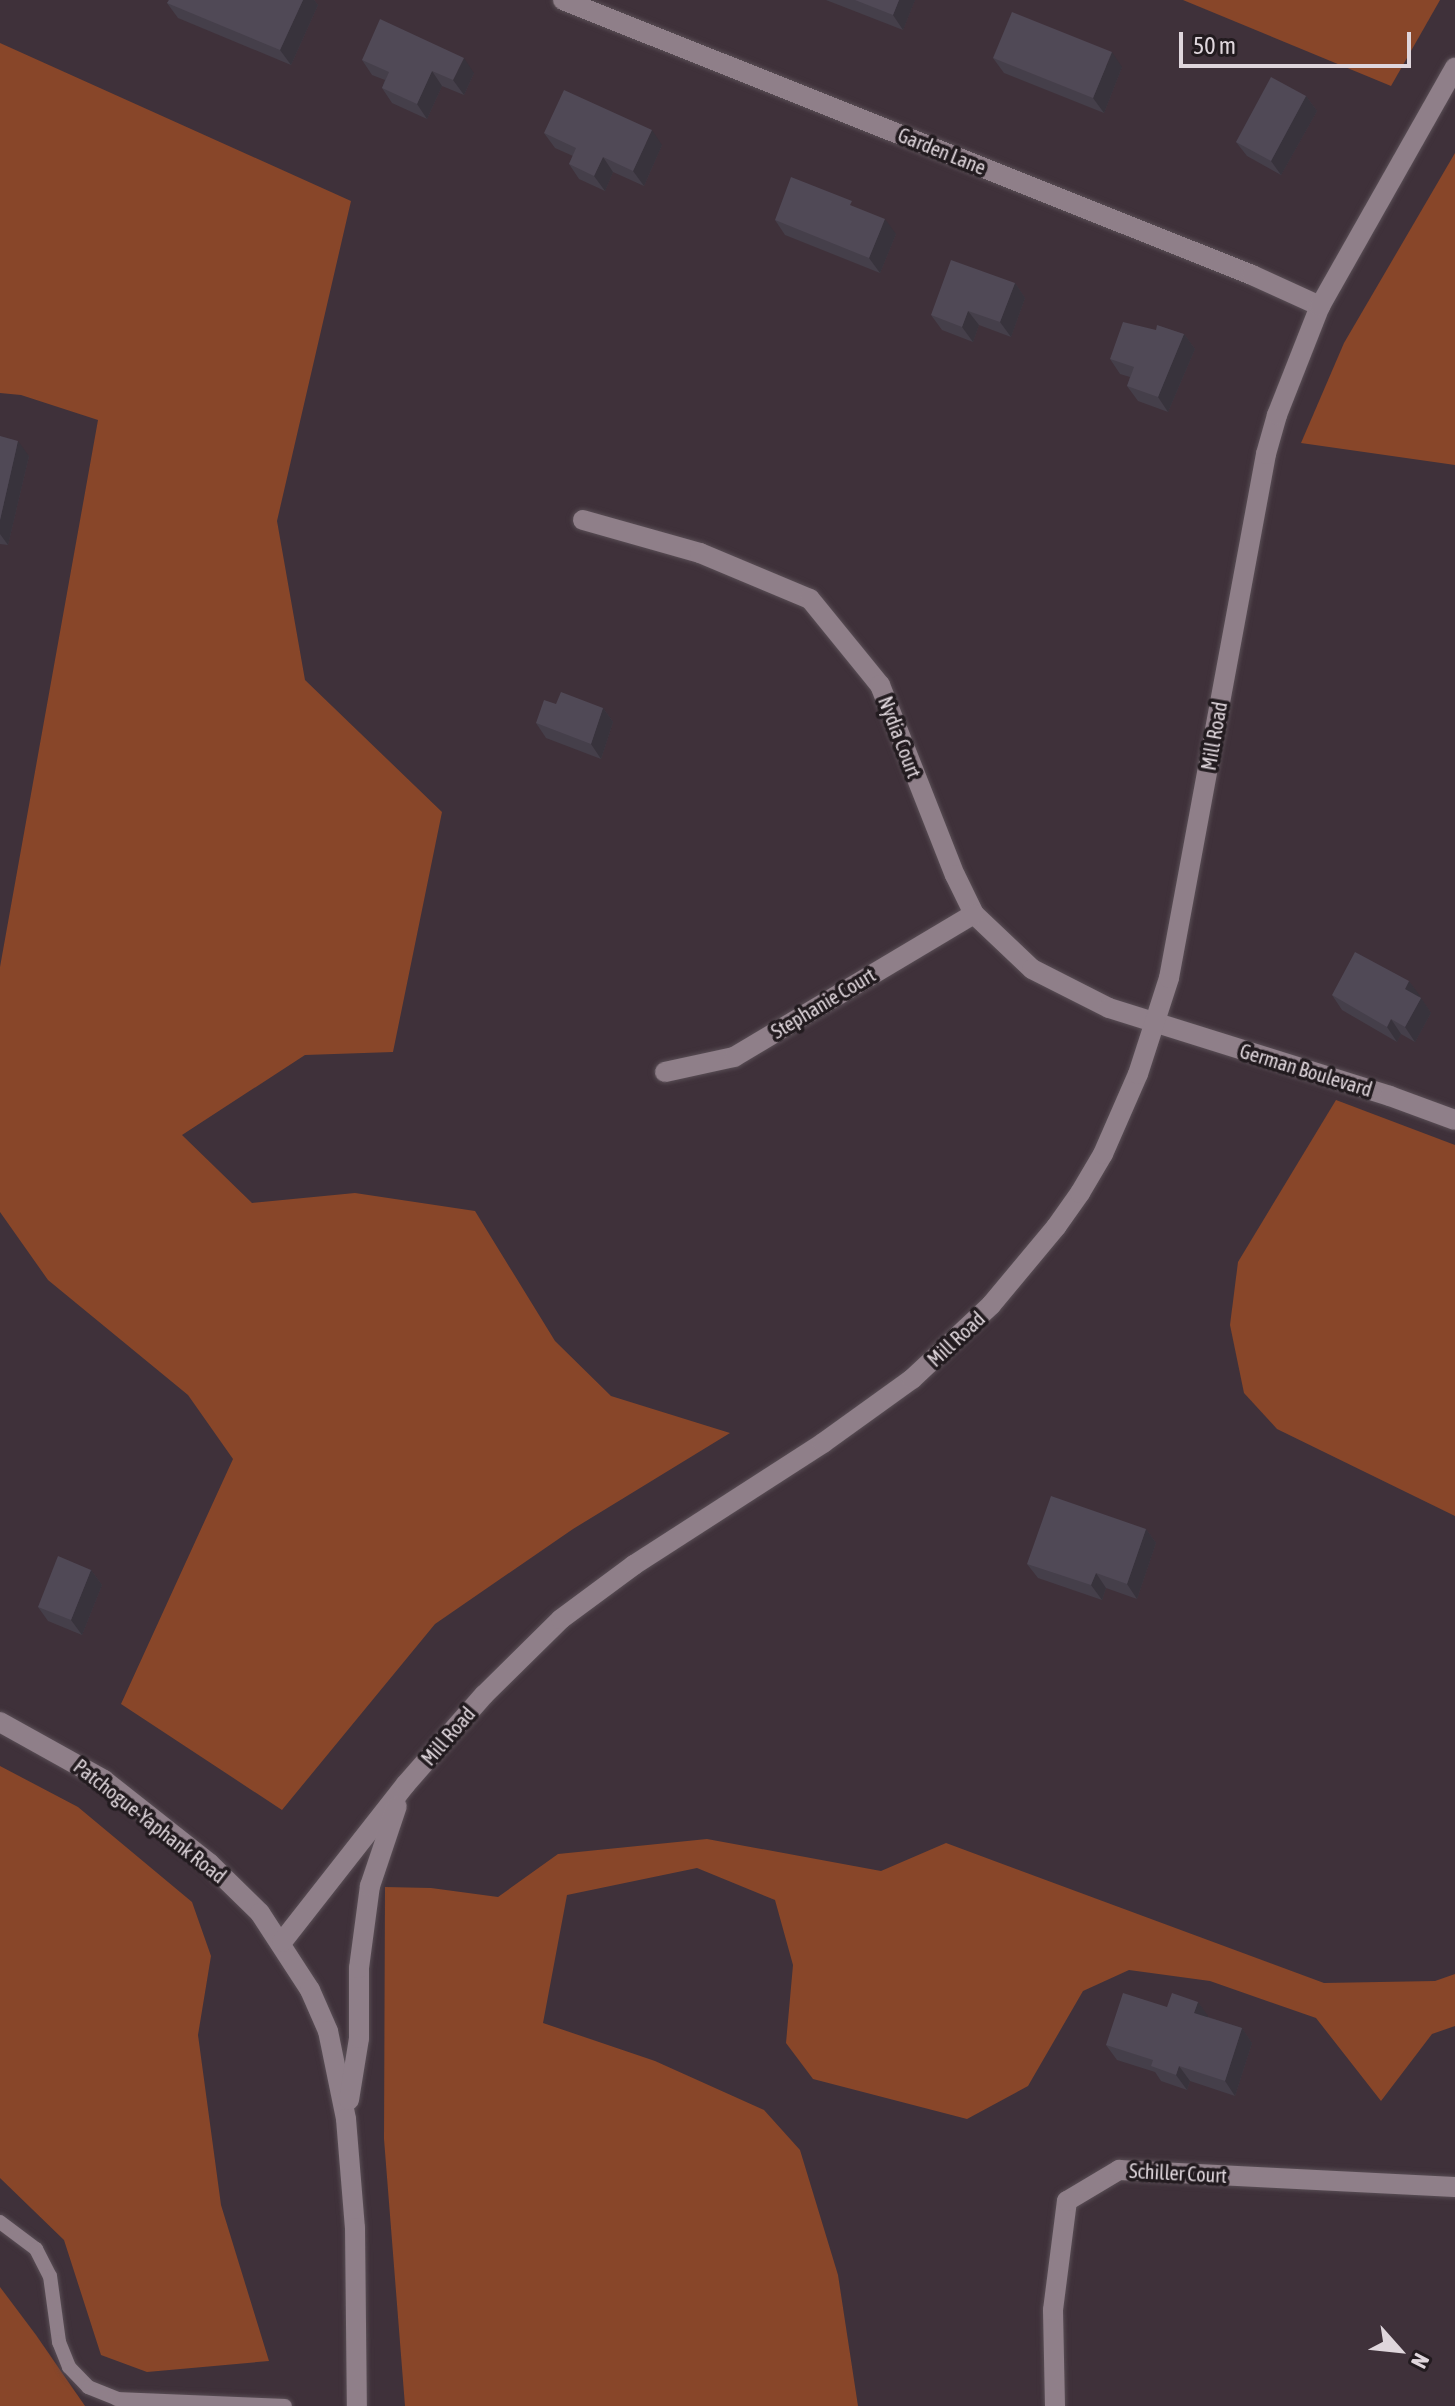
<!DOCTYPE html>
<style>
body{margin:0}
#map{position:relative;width:1455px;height:2406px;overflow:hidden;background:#3f313a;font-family:"Asap Condensed",sans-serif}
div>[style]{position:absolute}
.green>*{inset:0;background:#884629}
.roads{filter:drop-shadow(0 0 2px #594e55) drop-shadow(0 0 2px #594e55)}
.service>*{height:14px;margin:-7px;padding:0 7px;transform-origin:7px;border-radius:7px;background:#8f7f89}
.minor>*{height:20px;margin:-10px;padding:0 10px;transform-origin:10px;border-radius:10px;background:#8f7f89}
.secondary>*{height:20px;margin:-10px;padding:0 10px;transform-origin:10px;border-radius:10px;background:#8f7f89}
.wall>*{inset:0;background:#453f4a}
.shaded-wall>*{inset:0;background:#38333c}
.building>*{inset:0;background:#504956}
span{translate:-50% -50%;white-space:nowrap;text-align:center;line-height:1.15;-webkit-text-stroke:7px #221b1f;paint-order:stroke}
.street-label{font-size:20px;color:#dfd6dc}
.north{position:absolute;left:1359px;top:2310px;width:80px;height:80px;-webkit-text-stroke:6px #221b1f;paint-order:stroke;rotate:117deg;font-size:22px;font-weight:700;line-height:32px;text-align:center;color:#dfd6dc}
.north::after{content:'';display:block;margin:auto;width:28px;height:36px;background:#dfd6dc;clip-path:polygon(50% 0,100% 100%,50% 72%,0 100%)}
.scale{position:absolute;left:1179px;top:32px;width:232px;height:36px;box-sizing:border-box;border:4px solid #dfd6dc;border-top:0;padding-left:10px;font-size:24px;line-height:28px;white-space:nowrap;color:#dfd6dc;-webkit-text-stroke:6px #221b1f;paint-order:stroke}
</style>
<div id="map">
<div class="green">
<div style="clip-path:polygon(1183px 0,1440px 0,1391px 86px)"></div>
<div style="clip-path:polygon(0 43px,351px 201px,277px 521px,305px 680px,442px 812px,393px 1052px,305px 1055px,182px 1135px,252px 1203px,355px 1193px,475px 1211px,555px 1341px,611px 1396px,730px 1433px,573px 1529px,435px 1624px,282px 1810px,121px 1704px,233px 1459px,188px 1395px,48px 1280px,0 1212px,0 967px,98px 420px,21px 395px,0 393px)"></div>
<div style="clip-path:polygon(1455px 153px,1455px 465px,1301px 443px,1344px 343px)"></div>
<div style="clip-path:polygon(1336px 1100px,1455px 1145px,1455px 1516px,1277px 1429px,1244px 1393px,1230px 1325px,1238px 1262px)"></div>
<div style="clip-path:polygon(0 1766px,78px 1807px,192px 1902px,211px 1956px,198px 2035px,221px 2205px,269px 2361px,147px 2372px,101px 2355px,64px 2240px,0 2178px)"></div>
<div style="clip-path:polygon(707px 1839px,881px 1871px,946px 1843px,1324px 1983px,1435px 1981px,1455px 1974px,1455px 2026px,1432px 2034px,1381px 2101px,1316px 2018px,1210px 1981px,1129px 1970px,1083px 1991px,1028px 2086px,967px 2119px,813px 2079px,786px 2043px,793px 1965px,775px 1900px,697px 1868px,567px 1895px,543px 2023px,655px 2061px,764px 2110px,800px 2150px,838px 2275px,858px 2406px,405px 2406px,384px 2139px,385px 1887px,431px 1888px,498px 1897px,558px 1854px)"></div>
<div style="clip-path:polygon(0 2287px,36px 2335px,85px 2406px,0 2406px)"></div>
</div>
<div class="roads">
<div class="service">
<div style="left:0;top:2222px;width:45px;rotate:36.9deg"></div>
<div style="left:36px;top:2249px;width:30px;rotate:63deg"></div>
<div style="left:50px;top:2276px;width:67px;rotate:82.2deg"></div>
<div style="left:59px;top:2342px;width:27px;rotate:68deg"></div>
<div style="left:69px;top:2367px;width:28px;rotate:46deg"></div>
<div style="left:88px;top:2387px;width:31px;rotate:22deg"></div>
<div style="left:117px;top:2399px;width:168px;rotate:2.4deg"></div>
</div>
<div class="minor">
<div style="left:563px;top:0;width:742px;rotate:21.76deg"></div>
<div style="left:1252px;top:275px;width:75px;rotate:24.5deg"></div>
<div style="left:583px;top:520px;width:122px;rotate:15.8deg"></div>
<div style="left:700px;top:553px;width:119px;rotate:22.7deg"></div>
<div style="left:810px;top:599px;width:111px;rotate:50.9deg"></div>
<div style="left:880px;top:685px;width:204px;rotate:68.5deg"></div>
<div style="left:955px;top:875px;width:43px;rotate:64deg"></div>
<div style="left:974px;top:914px;width:80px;rotate:43.5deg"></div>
<div style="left:1032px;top:969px;width:86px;rotate:26.9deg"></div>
<div style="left:1109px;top:1008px;width:294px;rotate:17.4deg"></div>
<div style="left:1390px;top:1096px;width:69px;rotate:20.3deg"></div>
<div style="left:665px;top:1072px;width:71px;rotate:-12.3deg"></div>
<div style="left:734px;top:1057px;width:279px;rotate:-30.8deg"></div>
<div style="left:1055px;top:2406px;width:96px;rotate:-91.2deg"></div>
<div style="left:1053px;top:2310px;width:110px;rotate:-82.7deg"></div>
<div style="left:1067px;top:2201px;width:61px;rotate:-30.8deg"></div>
<div style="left:1119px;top:2170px;width:336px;rotate:2.9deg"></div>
</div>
<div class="secondary">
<div style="left:0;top:1722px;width:119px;rotate:29.1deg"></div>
<div style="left:104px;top:1780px;width:134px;rotate:38.3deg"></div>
<div style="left:209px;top:1863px;width:71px;rotate:44.4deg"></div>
<div style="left:260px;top:1913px;width:92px;rotate:57deg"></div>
<div style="left:310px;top:1990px;width:45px;rotate:66.3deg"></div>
<div style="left:328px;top:2031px;width:90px;rotate:78.4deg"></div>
<div style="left:346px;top:2119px;width:109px;rotate:85.3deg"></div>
<div style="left:355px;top:2228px;width:178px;rotate:89.4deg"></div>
<div style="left:282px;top:1942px;width:201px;rotate:-51.9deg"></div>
<div style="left:406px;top:1784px;width:118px;rotate:-48.8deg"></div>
<div style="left:484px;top:1695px;width:108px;rotate:-44.6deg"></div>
<div style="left:561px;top:1619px;width:91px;rotate:-36.5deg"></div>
<div style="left:634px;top:1565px;width:225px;rotate:-32.8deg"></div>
<div style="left:823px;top:1443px;width:110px;rotate:-35.7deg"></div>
<div style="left:912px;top:1379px;width:108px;rotate:-43.1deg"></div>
<div style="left:991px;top:1305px;width:102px;rotate:-50.2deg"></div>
<div style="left:1056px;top:1227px;width:42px;rotate:-54.8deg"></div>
<div style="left:1080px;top:1193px;width:45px;rotate:-59.5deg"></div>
<div style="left:1103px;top:1154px;width:87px;rotate:-66.4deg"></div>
<div style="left:1138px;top:1074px;width:101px;rotate:-72.1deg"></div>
<div style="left:1169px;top:978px;width:533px;rotate:-79.51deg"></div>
<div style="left:1266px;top:454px;width:41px;rotate:-74.2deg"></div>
<div style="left:1277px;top:415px;width:117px;rotate:-68.5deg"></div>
<div style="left:1320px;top:306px;width:274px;rotate:-60.5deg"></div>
<div style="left:349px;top:2100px;width:63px;rotate:-80.8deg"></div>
<div style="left:359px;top:2038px;width:70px;rotate:-90deg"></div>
<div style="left:359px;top:1968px;width:83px;rotate:-82.4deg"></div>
<div style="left:370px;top:1886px;width:84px;rotate:-71.4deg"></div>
</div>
</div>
<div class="wall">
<div style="clip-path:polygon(169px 0,314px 0,318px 5px,291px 65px,178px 18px,167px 3px)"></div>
<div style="clip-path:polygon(826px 0,915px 0,903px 30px)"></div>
<div style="clip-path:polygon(993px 58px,1122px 67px,1104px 113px,1004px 73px)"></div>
<div style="clip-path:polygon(362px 60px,474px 73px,464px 95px,442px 86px,427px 119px,392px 103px,382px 88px,385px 80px,372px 75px)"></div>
<div style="clip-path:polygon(1306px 96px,1317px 111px,1281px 175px,1247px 156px,1236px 142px)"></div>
<div style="clip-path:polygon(544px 133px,662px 145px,644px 186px,613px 172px,605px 191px,579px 179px,569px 164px,573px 156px,555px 148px)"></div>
<div style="clip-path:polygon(856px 208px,896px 234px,880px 273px,785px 235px,775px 220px)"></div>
<div style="clip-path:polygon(1015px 283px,1025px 298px,1011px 337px,979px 325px,973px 342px,942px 330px,931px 315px)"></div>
<div style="clip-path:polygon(1156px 330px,1184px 334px,1195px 349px,1168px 412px,1138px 401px,1127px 386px,1130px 377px,1120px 374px,1110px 359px)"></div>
<div style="clip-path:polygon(0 436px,29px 456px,8px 545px,0 544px)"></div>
<div style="clip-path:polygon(556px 704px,603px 708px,613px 722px,601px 759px,546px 738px,536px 723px)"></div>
<div style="clip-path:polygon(1409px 981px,1431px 1013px,1415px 1042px,1401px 1034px,1397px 1042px,1342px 1010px,1332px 995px)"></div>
<div style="clip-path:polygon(1146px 1529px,1156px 1543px,1137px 1599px,1106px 1588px,1102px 1600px,1038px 1578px,1027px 1564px)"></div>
<div style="clip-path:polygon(91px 1570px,102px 1585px,82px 1635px,48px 1621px,38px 1607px)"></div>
<div style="clip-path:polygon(1198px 2002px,1208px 2017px,1242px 2028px,1252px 2043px,1235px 2096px,1190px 2081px,1187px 2090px,1161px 2081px,1155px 2072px,1117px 2060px,1106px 2045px,1167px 2007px)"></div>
</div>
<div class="shaded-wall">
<div style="clip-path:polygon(303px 0,314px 0,318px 5px,291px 65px,280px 50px)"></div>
<div style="clip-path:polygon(899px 0,915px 0,903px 30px,893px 15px)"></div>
<div style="clip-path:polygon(1112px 52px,1122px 67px,1104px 113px,1093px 98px)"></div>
<div style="clip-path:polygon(464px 58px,474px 73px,464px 95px,453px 80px)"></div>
<div style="clip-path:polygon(432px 71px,442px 86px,427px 119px,417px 104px)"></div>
<div style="clip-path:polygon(1306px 96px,1317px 111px,1281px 175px,1271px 161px)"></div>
<div style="clip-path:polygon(652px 130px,662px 145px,644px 186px,633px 171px)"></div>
<div style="clip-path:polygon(603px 157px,613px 172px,605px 191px,594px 176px)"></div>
<div style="clip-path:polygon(885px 219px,896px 234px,880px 273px,869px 258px)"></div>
<div style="clip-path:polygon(1015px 283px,1025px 298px,1011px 337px,1000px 322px)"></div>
<div style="clip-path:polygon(968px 311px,979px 325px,973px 342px,962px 327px)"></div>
<div style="clip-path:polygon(1184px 334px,1195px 349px,1168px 412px,1158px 397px)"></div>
<div style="clip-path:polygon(18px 441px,29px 456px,8px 545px,0 534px,0 520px)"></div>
<div style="clip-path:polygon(603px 708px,613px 722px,601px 759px,591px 744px)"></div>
<div style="clip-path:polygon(1409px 981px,1420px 996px,1415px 1004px,1405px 989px)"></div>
<div style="clip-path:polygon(1421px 998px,1431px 1013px,1415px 1042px,1405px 1027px)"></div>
<div style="clip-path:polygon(1391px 1019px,1401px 1034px,1397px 1042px,1387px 1027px)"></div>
<div style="clip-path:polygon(1146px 1529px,1156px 1543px,1137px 1599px,1127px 1584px)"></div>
<div style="clip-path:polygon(91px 1570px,102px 1585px,82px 1635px,71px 1620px)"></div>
<div style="clip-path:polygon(1096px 1573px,1106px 1588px,1102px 1600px,1091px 1585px)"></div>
<div style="clip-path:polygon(1198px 2002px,1208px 2016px,1205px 2027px,1194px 2013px)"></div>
<div style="clip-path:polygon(1242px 2028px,1252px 2043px,1235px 2096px,1225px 2081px)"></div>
<div style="clip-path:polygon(1179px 2066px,1190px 2081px,1187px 2090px,1176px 2075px)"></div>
</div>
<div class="building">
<div style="clip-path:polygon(169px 0,303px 0,280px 50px,167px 3px)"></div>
<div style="clip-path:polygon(855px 0,899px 0,893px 15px)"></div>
<div style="clip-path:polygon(1012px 12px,1112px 52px,1093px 98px,993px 58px)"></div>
<div style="clip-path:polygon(380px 19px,464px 58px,453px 80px,432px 71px,417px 104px,382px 88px,389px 72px,362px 60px)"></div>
<div style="clip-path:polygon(1271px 77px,1306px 96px,1271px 161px,1236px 142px)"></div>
<div style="clip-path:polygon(564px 90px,652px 130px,633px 171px,603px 157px,594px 176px,569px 164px,576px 148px,544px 133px)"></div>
<div style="clip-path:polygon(791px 177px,852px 201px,850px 205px,885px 219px,869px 258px,775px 220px)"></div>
<div style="clip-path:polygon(951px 260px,1015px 283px,1000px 322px,968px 311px,962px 327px,931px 315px)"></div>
<div style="clip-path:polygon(1123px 322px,1156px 330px,1157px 325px,1184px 334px,1158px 397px,1127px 386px,1134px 367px,1110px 359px)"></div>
<div style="clip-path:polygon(0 436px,18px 441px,0 520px)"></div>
<div style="clip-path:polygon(561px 692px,603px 708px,591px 744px,536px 723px,544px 700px,556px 704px)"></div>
<div style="clip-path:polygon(1355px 952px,1409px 981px,1405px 989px,1421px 998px,1405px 1027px,1391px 1019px,1387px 1027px,1332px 995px)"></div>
<div style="clip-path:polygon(1051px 1496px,1146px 1529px,1127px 1584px,1096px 1573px,1091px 1585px,1027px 1564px)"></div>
<div style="clip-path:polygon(58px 1556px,91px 1570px,71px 1620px,38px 1607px)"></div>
<div style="clip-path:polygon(1123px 1993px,1167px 2007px,1172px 1993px,1198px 2002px,1194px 2013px,1242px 2028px,1225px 2081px,1179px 2066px,1176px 2075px,1151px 2066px,1153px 2060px,1106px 2045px)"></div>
</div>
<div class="street-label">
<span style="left:942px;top:151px;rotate:22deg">Garden Lane</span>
<span style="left:1214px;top:736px;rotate:-80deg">Mill Road</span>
<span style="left:900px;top:737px;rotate:69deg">Nydia Court</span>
<span style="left:823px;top:1003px;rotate:-31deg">Stephanie Court</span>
<span style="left:1306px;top:1070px;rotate:17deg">German Boulevard</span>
<span style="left:956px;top:1339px;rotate:-43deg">Mill Road</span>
<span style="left:448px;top:1736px;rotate:-49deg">Mill Road</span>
<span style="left:150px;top:1821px;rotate:38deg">Patchogue-Yaphank Road</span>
<span style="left:1178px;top:2173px;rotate:3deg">Schiller Court</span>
</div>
<div class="north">N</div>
<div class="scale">50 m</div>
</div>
